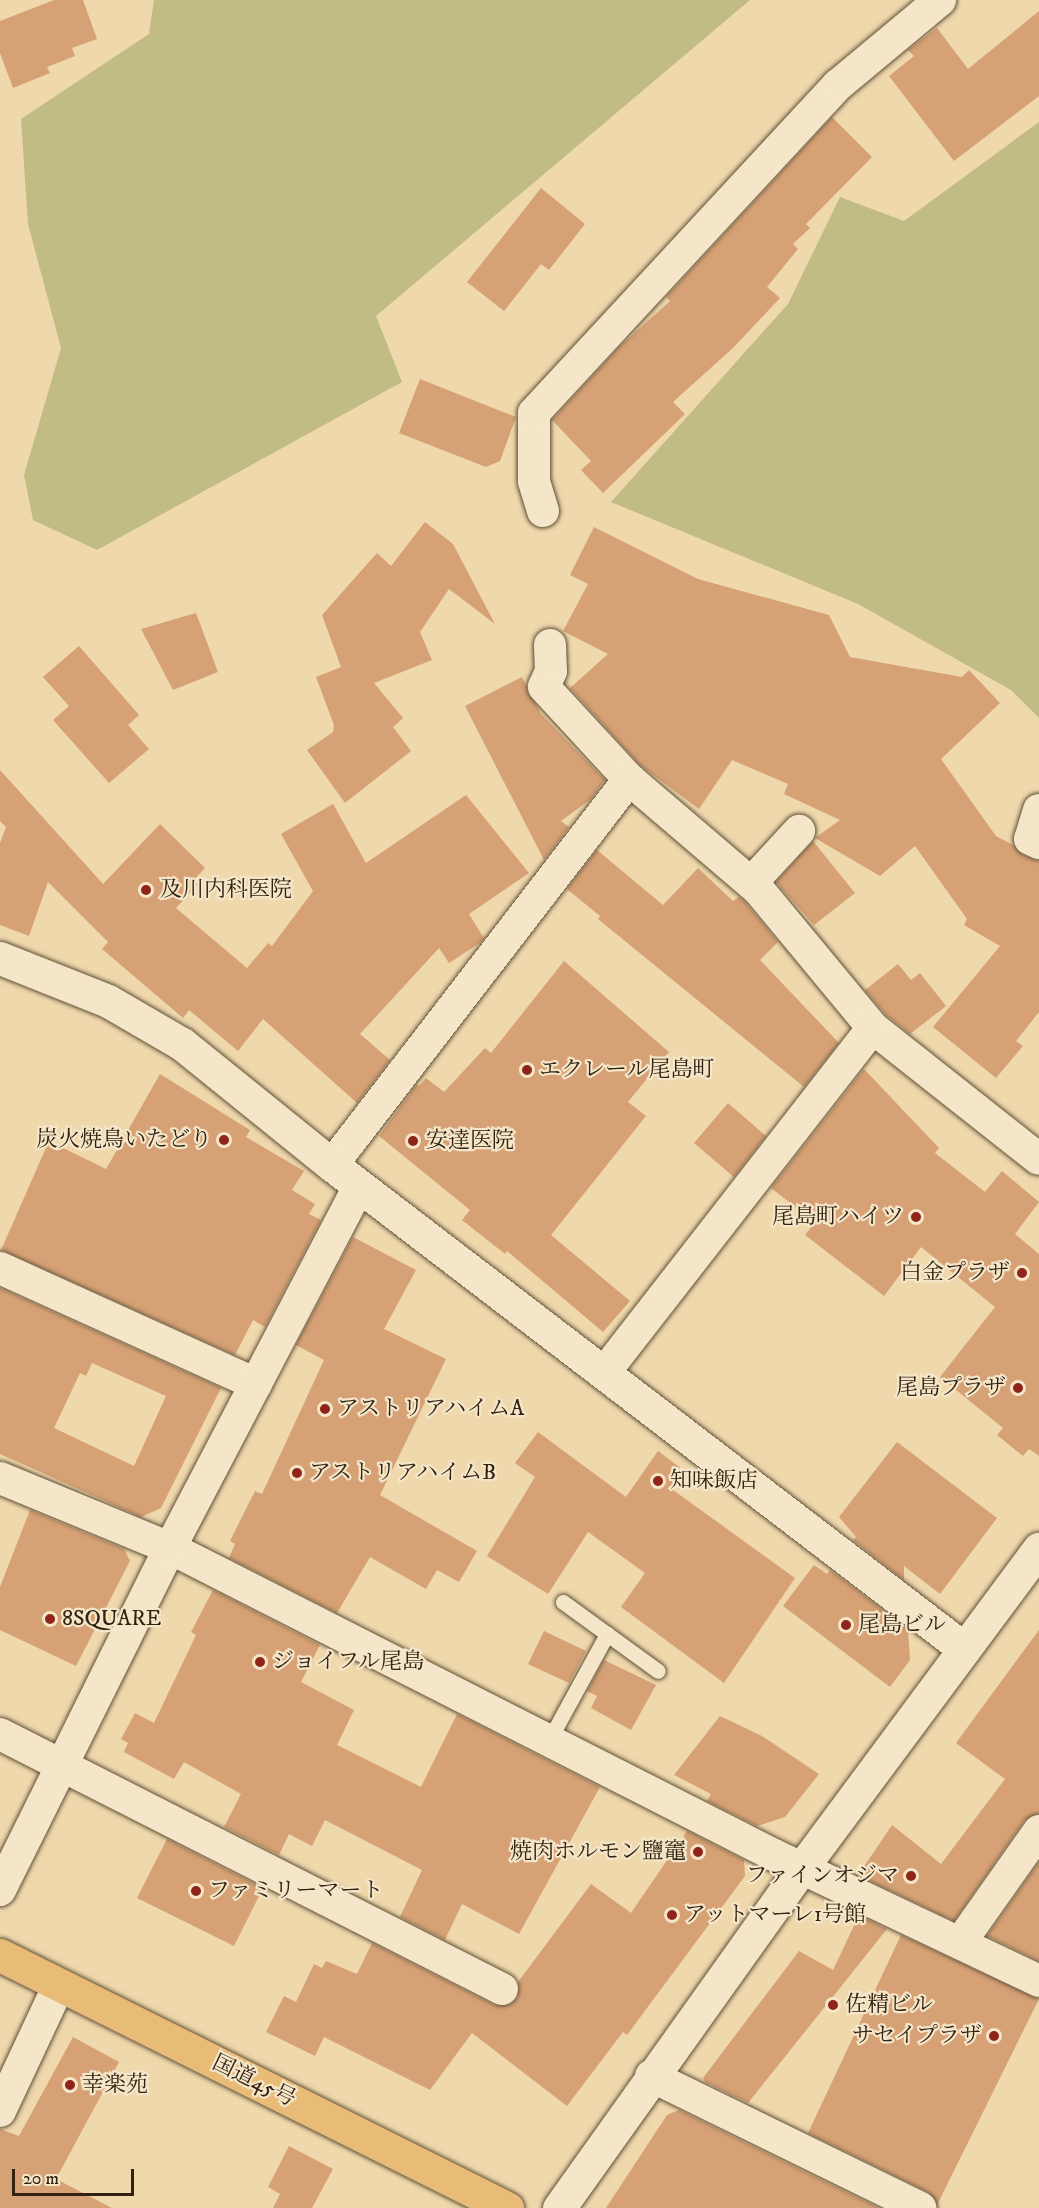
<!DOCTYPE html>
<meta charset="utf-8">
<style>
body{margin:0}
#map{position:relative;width:1039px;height:2208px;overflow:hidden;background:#efd8ac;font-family:"IM FELL DW Pica","Noto Serif JP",serif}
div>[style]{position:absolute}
.green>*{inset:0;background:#c1bc84}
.building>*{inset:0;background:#d6a175}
.roads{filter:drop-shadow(0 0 2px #605038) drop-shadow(0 0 2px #605038)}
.service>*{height:15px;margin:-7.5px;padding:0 7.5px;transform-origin:7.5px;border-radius:7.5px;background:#f5e6c9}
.minor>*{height:32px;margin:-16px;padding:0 16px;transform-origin:16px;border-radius:16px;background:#f5e6c9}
.tertiary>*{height:33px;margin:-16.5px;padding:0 16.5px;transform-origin:16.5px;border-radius:16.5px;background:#f5e6c9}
.trunk>*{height:33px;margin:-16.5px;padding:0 16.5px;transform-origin:16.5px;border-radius:16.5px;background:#e8bc76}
.dots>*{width:16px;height:16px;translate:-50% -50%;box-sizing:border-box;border:3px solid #f5e6c9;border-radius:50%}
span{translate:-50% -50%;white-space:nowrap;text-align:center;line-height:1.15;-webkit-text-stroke:4.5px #f5e6c9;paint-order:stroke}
.poi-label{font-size:22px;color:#312211}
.left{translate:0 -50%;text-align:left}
.right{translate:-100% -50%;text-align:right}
.street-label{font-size:22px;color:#312211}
.scale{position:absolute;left:12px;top:2169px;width:122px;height:27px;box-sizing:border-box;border:3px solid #312211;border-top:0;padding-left:8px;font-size:18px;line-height:21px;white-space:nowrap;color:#312211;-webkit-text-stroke:4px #f5e6c9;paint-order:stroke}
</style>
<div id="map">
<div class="green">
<div style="clip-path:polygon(154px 0,750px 0,376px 316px,402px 382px,97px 550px,33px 520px,24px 475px,61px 348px,28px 224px,21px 119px,149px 34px)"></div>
<div style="clip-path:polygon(1039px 122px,1039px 718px,1011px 690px,858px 604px,611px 502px,788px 304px,840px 197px,904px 221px)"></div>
</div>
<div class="building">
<div style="clip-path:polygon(54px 0,83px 0,97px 39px,72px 48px,75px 56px,47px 67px,50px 73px,13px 88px,0 53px,0 21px)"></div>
<div style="clip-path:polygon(1039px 11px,1039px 96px,954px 161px,889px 76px,914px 56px,908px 50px,937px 28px,968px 69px)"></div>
<div style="clip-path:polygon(832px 117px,872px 157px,806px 224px,810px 228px,793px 244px,798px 249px,767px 287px,780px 298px,734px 347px,673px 402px,685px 414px,603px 493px,581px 470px,591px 461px,552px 420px,620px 346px,670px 301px,666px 297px)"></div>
<div style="clip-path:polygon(541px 188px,585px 224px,549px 270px,541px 264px,504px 311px,467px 282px)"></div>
<div style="clip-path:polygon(420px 379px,516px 417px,500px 461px,486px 467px,399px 433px)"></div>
<div style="clip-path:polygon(425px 522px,453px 544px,495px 624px,449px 589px,420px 632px,432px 660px,374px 683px,403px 718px,393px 727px,411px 751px,345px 803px,307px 750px,333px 732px,334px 725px,316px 677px,341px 667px,322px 615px,377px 553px,391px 566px)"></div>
<div style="clip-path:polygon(594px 527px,698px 579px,829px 615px,850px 657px,962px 677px,969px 670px,1000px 703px,941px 759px,996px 836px,1013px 845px,1023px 855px,1039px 861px,1039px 1012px,1016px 1041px,1023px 1046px,996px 1078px,933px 1027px,1000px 946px,964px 925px,967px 919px,915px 846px,880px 876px,815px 838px,840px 820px,784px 794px,788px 784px,732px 760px,699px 809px,641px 766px,570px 688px,608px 654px,563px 631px,588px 584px,570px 575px)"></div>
<div style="clip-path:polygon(196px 613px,218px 672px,173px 690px,141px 629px)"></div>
<div style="clip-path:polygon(79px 646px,139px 715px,128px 725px,149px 749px,109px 783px,53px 720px,69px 706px,43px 677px)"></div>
<div style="clip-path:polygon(522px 677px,541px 714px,605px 780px,591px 799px,561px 821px,569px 827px,544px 860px,465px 706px)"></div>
<div style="clip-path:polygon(0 770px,103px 884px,160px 824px,205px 868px,193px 881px,198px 884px,176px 908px,247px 968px,268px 943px,272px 946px,313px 891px,281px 834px,333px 804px,366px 863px,466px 795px,529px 873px,469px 914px,484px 938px,480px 943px,449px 963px,439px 948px,360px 1034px,390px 1060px,357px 1103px,263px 1019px,238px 1051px,189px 1010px,183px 1018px,102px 949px,108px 942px,48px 882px,29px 936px,0 925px,0 843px,6px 827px,0 821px)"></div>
<div style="clip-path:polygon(813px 841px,855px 893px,814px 925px,776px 882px)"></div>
<div style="clip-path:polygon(597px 850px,663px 905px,698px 868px,733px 901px,739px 897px,745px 902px,778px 942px,760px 960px,839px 1043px,804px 1087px,598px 919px,600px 916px,567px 889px)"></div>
<div style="clip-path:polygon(564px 961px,669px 1052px,628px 1102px,646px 1116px,551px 1235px,630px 1301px,603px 1332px,507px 1251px,505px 1254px,462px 1220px,470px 1210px,379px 1136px,417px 1084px,419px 1086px,426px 1078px,444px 1092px,485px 1048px,491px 1053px)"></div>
<div style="clip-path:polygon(898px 964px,911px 980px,920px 973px,946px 1006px,910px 1034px,886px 1015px,865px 990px)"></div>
<div style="clip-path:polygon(864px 1069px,939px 1148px,935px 1153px,985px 1192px,1002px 1171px,1039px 1202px,1015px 1234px,1039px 1254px,1039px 1456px,1029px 1449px,1023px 1456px,997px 1435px,1003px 1428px,940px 1377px,995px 1307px,921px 1247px,884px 1296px,805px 1235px,815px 1222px,771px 1188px)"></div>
<div style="clip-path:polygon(160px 1074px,250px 1130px,246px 1137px,304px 1171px,292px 1190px,315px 1204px,309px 1214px,321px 1220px,265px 1327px,253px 1320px,235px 1355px,1px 1250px,49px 1141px,106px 1169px)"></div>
<div style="clip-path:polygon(728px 1103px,766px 1136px,734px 1177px,694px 1143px)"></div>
<div style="clip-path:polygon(353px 1237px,416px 1270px,384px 1329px,446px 1359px,380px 1495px,477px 1551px,459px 1582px,437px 1570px,426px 1589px,370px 1557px,337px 1613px,229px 1558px,235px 1544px,230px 1541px,255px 1491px,262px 1494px,324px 1360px,296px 1345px)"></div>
<div style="clip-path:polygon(evenodd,0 1288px,221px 1388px,161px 1508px,141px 1517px,0 1454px,0 1288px,92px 1363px,166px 1396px,134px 1466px,54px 1428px,80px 1373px,86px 1376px,92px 1363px)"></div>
<div style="clip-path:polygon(538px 1432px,626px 1497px,658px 1451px,686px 1472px,673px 1490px,795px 1578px,724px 1683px,621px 1607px,645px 1573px,588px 1532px,548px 1594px,487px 1556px,535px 1477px,515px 1463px)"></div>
<div style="clip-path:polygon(897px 1442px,997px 1518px,940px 1594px,904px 1566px,904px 1580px,853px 1540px,856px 1537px,839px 1517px)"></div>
<div style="clip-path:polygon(30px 1510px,124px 1549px,130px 1561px,76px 1666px,0 1630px,0 1587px)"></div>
<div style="clip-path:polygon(814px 1565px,827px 1574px,830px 1570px,908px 1629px,910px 1660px,890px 1687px,783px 1606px)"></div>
<div style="clip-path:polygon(213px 1590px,320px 1645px,301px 1682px,354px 1710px,337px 1745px,421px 1787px,457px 1714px,600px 1787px,519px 1934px,462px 1904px,445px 1940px,400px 1917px,422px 1870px,325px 1820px,312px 1846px,289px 1834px,279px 1855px,224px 1827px,241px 1794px,184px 1762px,174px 1779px,124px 1752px,128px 1743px,121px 1739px,135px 1713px,154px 1723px,196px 1635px,191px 1632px)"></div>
<div style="clip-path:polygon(1039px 1630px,1039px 1813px,1024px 1821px,954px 1921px,868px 1880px,863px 1868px,892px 1825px,941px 1864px,1005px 1779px,956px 1743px)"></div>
<div style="clip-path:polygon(544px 1631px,586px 1651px,569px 1683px,528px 1664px)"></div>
<div style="clip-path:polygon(604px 1660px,656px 1685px,631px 1730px,591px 1708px,597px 1696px,587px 1691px)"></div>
<div style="clip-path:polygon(720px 1716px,762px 1736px,819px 1774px,785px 1817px,757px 1826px,707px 1801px,711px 1794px,674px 1775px)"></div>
<div style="clip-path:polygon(687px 1831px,744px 1860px,745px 1876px,627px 2035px,623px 2032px,567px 2106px,472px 2033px,430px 2090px,324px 2037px,315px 2056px,266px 2032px,284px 1996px,296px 2002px,314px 1964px,322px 1968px,326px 1961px,357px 1974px,372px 1943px,494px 2005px,511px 2004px,518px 1997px,518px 1982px,591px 1884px,631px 1913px)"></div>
<div style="clip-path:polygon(167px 1839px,263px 1888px,234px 1946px,137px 1898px)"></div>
<div style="clip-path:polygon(1039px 1862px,1039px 1961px,987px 1936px)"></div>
<div style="clip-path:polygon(859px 1915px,887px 1929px,748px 2103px,705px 2082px,703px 2078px,799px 1951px,833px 1970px)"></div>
<div style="clip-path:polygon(901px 1935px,1039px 1999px,937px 2205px,928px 2192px,808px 2133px)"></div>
<div style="clip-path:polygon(73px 2037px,119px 2062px,56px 2179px,112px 2208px,0 2208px,0 2129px,19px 2136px)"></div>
<div style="clip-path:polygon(679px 2110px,879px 2208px,606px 2208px,667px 2115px)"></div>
<div style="clip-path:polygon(289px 2146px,333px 2169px,312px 2208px,273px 2208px,280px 2194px,268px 2187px)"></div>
</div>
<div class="roads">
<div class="service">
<div style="left:563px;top:1602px;width:117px;rotate:36deg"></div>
<div style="left:549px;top:1740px;width:121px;rotate:-61.3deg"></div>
</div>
<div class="minor">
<div style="left:543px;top:511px;width:31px;rotate:-107deg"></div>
<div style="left:534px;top:481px;width:68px;rotate:-90deg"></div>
<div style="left:534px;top:413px;width:447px;rotate:-47.2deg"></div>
<div style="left:838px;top:85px;width:133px;rotate:-39.8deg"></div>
<div style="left:550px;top:645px;width:26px;rotate:88deg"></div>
<div style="left:551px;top:671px;width:17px;rotate:114deg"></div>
<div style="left:544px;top:687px;width:125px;rotate:47.3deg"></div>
<div style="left:629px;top:779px;width:170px;rotate:40.5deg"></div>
<div style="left:758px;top:889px;width:180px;rotate:50.4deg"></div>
<div style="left:873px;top:1028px;width:211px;rotate:38.3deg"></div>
<div style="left:1039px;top:810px;width:30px;rotate:107deg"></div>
<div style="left:1030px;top:839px;width:10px;rotate:24deg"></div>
<div style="left:751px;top:883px;width:71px;rotate:-47.3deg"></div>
<div style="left:332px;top:1165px;width:487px;rotate:-52.4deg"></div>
<div style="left:0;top:1268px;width:281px;rotate:24.4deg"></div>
<div style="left:604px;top:1373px;width:437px;rotate:-52.1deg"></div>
<div style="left:0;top:1478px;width:184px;rotate:22.4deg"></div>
<div style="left:170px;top:1548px;width:678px;rotate:26.94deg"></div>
<div style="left:774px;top:1855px;width:293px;rotate:25.4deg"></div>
<div style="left:0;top:1734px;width:563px;rotate:26.93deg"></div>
<div style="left:0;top:1890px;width:382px;rotate:-63.6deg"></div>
<div style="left:170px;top:1548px;width:408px;rotate:-62.4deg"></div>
<div style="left:960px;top:1943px;width:137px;rotate:-54.8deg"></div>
<div style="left:651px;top:2076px;width:300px;rotate:26.1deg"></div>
<div style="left:0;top:2111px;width:139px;rotate:-64.9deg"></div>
</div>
<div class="tertiary">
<div style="left:0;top:958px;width:116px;rotate:21.7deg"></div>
<div style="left:108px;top:1001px;width:86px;rotate:30.2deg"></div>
<div style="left:182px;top:1044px;width:193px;rotate:38.9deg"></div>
<div style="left:332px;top:1165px;width:795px;rotate:37.43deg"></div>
<div style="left:559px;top:2208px;width:417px;rotate:-54.5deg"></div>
<div style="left:801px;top:1869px;width:399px;rotate:-53.4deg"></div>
</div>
<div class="trunk">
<div style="left:0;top:1955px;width:567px;rotate:26.52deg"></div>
</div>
</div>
<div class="dots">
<div style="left:146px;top:890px;background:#8f2418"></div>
<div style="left:527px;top:1070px;background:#8f2418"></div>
<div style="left:224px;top:1140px;background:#8f2418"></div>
<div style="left:413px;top:1141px;background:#8f2418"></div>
<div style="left:916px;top:1217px;background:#8f2418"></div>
<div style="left:1022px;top:1273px;background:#8f2418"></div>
<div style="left:1018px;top:1388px;background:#8f2418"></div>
<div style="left:325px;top:1409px;background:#8f2418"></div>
<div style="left:297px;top:1473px;background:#8f2418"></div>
<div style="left:658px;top:1481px;background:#8f2418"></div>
<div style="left:50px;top:1619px;background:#8f2418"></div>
<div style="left:846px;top:1625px;background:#8f2418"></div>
<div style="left:260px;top:1662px;background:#8f2418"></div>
<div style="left:698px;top:1852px;background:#8f2418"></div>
<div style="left:911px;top:1876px;background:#8f2418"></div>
<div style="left:196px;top:1891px;background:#8f2418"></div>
<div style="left:672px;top:1915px;background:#8f2418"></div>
<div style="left:833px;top:2005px;background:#8f2418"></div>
<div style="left:994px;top:2036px;background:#8f2418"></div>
<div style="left:70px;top:2085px;background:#8f2418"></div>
</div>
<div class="poi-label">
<span class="left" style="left:160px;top:890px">及川内科医院</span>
<span class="left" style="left:539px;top:1070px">エクレール尾島町</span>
<span class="right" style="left:212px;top:1140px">炭火焼鳥いたどり</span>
<span class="left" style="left:426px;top:1141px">安達医院</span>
<span class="right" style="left:904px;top:1217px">尾島町ハイツ</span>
<span class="right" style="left:1010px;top:1273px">白金プラザ</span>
<span class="right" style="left:1006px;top:1388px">尾島プラザ</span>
<span class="left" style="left:337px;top:1409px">アストリアハイムA</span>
<span class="left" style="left:309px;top:1473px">アストリアハイムB</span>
<span class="left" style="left:670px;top:1481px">知味飯店</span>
<span class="left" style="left:62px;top:1619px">8SQUARE</span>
<span class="left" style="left:858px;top:1625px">尾島ビル</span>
<span class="left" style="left:272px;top:1662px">ジョイフル尾島</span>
<span class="right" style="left:686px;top:1852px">焼肉ホルモン鹽竈</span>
<span class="right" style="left:899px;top:1876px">ファインオジマ</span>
<span class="left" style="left:208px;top:1891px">ファミリーマート</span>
<span class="left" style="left:684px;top:1915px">アットマーレ1号館</span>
<span class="left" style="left:845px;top:2005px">佐精ビル</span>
<span class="right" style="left:982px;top:2036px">サセイプラザ</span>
<span class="left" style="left:82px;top:2085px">幸楽苑</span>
</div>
<div class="street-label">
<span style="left:254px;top:2081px;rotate:26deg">国道45号</span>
</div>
<div class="scale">20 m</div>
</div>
